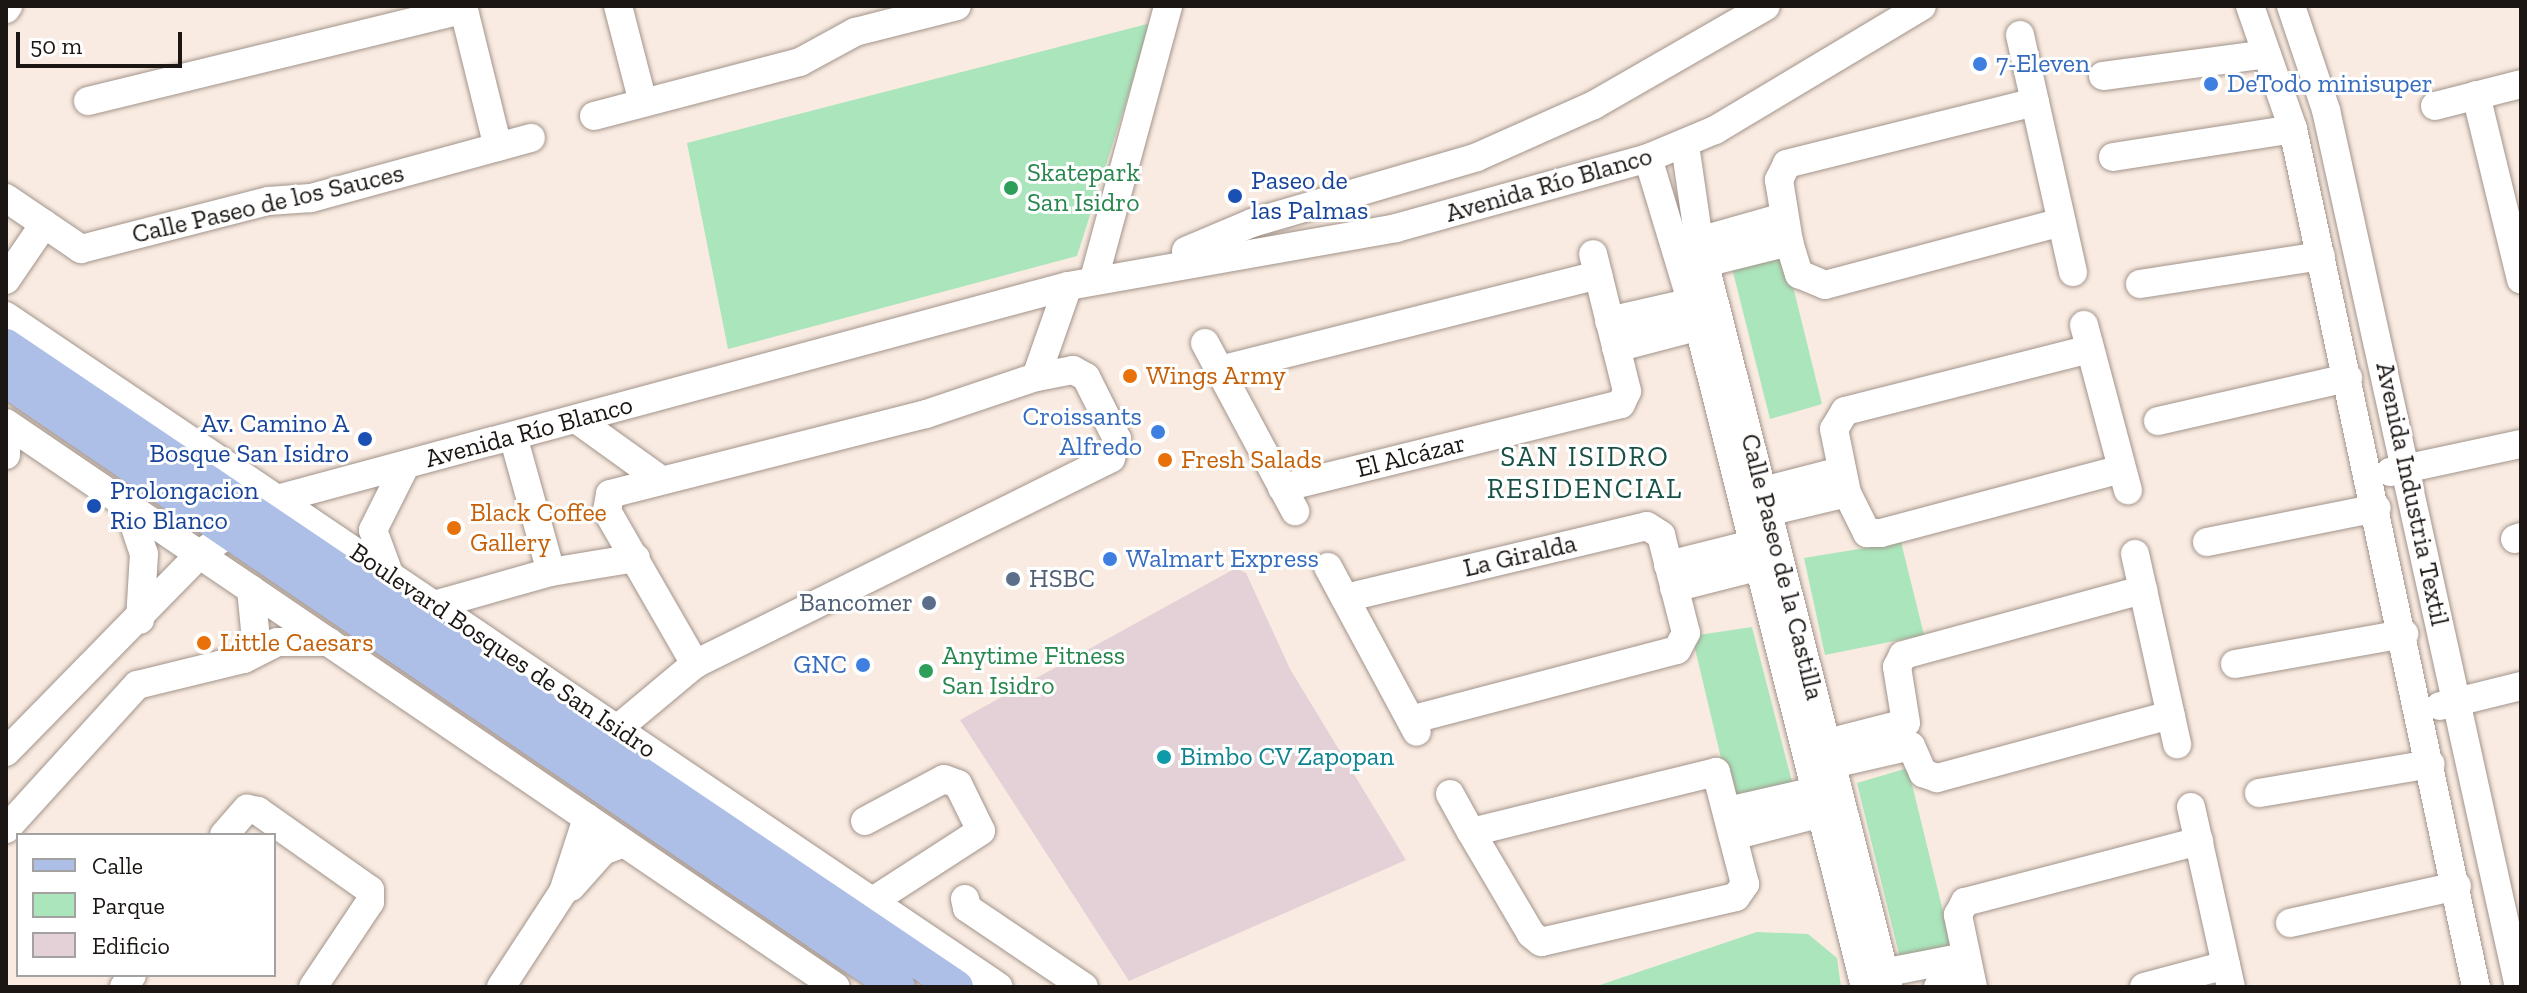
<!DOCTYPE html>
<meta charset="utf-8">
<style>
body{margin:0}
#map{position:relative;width:2527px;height:993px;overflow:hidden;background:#f9ebe1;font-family:"Zilla Slab",serif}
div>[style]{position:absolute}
.green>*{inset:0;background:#aae5bb}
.building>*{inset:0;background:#e3d1d7}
.roads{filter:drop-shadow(0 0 2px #a2948b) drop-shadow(0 0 2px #a2948b)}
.minor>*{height:28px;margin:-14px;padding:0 14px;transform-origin:14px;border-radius:14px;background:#fff}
.major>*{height:34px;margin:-17px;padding:0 17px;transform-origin:17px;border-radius:17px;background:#adbfe6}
.dots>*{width:22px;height:22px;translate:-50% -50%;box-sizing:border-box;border:4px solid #fff;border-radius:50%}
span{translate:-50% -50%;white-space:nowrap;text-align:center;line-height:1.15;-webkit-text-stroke:6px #fff;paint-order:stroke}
.shop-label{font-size:26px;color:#366cbe}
.left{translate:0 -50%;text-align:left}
.right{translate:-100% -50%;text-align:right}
.leisure-label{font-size:26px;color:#27864d}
.transit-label{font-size:26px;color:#164399}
.street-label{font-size:26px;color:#1b1613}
.food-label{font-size:26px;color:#c56008}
.service-label{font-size:26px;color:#4e5e75}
.culture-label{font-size:26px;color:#0d838f}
.neighbourhood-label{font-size:28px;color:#185046;letter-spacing:2px}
.frame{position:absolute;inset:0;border:8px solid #1b1613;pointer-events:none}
.legend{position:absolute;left:16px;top:833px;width:260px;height:144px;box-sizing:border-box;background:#fff;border:2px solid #a4a2a1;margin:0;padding:10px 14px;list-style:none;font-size:24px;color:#1b1613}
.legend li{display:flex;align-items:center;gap:16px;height:40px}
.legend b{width:40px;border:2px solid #a4a2a1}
.scale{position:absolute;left:16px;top:32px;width:166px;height:36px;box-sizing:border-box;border:4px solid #1b1613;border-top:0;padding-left:10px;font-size:24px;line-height:28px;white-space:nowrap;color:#1b1613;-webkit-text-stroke:6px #fff;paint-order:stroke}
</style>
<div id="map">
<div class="green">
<div style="clip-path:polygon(1151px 23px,1077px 256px,728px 349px,687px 143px)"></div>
<div style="clip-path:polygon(1785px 254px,1822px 404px,1770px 419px,1732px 268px)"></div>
<div style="clip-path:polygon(1901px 542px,1924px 635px,1825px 655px,1804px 558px)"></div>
<div style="clip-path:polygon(1752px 627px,1792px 782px,1731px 800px,1692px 636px)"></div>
<div style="clip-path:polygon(1908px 768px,1951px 944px,1900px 958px,1857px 783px)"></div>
<div style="clip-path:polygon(1757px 932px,1808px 934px,1837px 958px,1841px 987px,1594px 987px)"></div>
</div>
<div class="building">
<div style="clip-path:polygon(1236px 568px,1246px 573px,1290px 669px,1406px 860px,1129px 981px,960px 720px)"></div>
</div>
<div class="roads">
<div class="minor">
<div style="left:463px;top:6px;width:145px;rotate:76.1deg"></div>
<div style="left:618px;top:6px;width:100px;rotate:75.5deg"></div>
<div style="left:2250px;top:6px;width:130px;rotate:70.7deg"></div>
<div style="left:2293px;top:129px;width:877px;rotate:77.96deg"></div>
<div style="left:2291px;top:6px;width:110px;rotate:71.4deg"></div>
<div style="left:2326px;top:110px;width:898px;rotate:77.59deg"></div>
<div style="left:6px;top:9px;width:4px;rotate:-56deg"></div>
<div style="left:2020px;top:35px;width:243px;rotate:77.4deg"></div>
<div style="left:2103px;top:76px;width:165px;rotate:-7.6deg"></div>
<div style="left:2476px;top:95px;width:190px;rotate:76.3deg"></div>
<div style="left:88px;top:101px;width:387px;rotate:-13.7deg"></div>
<div style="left:2035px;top:102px;width:256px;rotate:166deg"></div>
<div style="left:1787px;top:164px;width:18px;rotate:117deg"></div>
<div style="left:1779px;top:180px;width:63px;rotate:80.8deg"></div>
<div style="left:1789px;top:242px;width:34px;rotate:73deg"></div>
<div style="left:1799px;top:274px;width:28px;rotate:23deg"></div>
<div style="left:1825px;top:285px;width:245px;rotate:-14.9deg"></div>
<div style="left:2435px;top:106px;width:89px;rotate:-14.3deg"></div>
<div style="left:594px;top:116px;width:213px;rotate:-14.7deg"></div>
<div style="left:800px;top:62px;width:63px;rotate:-28.6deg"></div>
<div style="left:855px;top:32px;width:105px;rotate:-14.3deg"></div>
<div style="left:1685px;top:145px;width:97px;rotate:81.7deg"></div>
<div style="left:1699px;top:241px;width:770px;rotate:75.78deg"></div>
<div style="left:2113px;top:157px;width:182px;rotate:-8.8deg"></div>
<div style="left:1648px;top:158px;width:177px;rotate:73.2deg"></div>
<div style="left:1699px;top:327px;width:681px;rotate:75.88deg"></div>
<div style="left:6px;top:198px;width:91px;rotate:34.2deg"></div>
<div style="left:81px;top:249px;width:193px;rotate:-14.4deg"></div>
<div style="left:268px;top:201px;width:43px;rotate:-4deg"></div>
<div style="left:311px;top:198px;width:228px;rotate:-15.3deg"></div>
<div style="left:1699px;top:241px;width:87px;rotate:-15.9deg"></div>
<div style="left:1186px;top:251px;width:72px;rotate:-23deg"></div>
<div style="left:1252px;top:223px;width:234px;rotate:-16.3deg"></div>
<div style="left:1477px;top:157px;width:128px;rotate:-24deg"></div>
<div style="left:1594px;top:105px;width:198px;rotate:-29.9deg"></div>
<div style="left:1705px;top:263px;width:87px;rotate:-14deg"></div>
<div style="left:1094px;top:279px;width:283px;rotate:-74.8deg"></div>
<div style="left:6px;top:280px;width:68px;rotate:-55.8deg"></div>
<div style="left:2140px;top:284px;width:183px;rotate:-8.8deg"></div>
<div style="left:6px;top:316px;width:1198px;rotate:34.05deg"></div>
<div style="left:1609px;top:321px;width:104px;rotate:-12.8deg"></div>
<div style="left:2084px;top:325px;width:171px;rotate:75.1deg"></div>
<div style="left:1205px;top:343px;width:191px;rotate:61.8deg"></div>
<div style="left:1616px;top:348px;width:102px;rotate:-14.7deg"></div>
<div style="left:2090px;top:349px;width:253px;rotate:165.8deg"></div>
<div style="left:1845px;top:411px;width:21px;rotate:121deg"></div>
<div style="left:1834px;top:429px;width:65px;rotate:78.5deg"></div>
<div style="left:1847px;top:493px;width:45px;rotate:63.4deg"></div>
<div style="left:1867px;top:533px;width:14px"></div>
<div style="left:1881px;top:533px;width:248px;rotate:-14.9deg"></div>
<div style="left:1220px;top:370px;width:390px;rotate:-14.1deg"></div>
<div style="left:1036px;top:377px;width:96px;rotate:-70.6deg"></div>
<div style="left:576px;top:419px;width:101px;rotate:35.7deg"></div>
<div style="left:2158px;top:421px;width:195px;rotate:-12.8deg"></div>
<div style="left:6px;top:423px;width:1003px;rotate:34.2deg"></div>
<div style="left:513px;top:436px;width:141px;rotate:74.4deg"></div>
<div style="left:6px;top:446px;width:9px;rotate:90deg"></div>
<div style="left:2390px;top:472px;width:134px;rotate:-12.1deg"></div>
<div style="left:1282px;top:488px;width:349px;rotate:-13.9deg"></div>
<div style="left:1621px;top:404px;width:14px;rotate:-65deg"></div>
<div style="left:1627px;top:391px;width:141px;rotate:-103.9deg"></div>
<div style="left:1763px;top:491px;width:81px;rotate:-14.4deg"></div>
<div style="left:126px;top:500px;width:57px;rotate:71.6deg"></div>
<div style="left:144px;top:554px;width:66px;rotate:93.5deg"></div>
<div style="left:1768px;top:512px;width:81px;rotate:-13.5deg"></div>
<div style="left:2515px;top:539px;width:6px;rotate:-18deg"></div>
<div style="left:2207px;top:542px;width:173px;rotate:-11.3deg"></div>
<div style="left:2135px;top:554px;width:195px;rotate:77.5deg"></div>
<div style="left:1668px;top:565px;width:107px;rotate:-14deg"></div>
<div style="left:1328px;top:567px;width:187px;rotate:61.7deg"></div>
<div style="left:390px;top:576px;width:49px;rotate:-110.3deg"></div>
<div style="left:373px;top:530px;width:72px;rotate:-63.4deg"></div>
<div style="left:1674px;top:588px;width:109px;rotate:-14.3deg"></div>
<div style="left:251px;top:589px;width:61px;rotate:84.4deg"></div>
<div style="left:1345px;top:598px;width:310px;rotate:-13.4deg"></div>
<div style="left:1647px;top:526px;width:17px;rotate:33deg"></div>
<div style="left:1661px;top:535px;width:101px;rotate:75.7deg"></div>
<div style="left:1686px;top:633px;width:19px;rotate:118deg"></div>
<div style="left:1677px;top:650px;width:275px;rotate:165.3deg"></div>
<div style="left:434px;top:605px;width:122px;rotate:-15.8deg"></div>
<div style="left:551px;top:572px;width:86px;rotate:-9.4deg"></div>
<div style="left:2235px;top:664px;width:172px;rotate:-10.1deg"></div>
<div style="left:2440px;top:706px;width:83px;rotate:-13.9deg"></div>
<div style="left:616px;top:730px;width:103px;rotate:-39.9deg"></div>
<div style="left:695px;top:664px;width:464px;rotate:-26.3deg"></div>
<div style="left:1111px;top:458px;width:20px;rotate:-72deg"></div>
<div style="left:1117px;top:439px;width:69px;rotate:-116.6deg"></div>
<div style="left:1086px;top:377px;width:15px;rotate:-152deg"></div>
<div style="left:1073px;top:370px;width:38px;rotate:169deg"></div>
<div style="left:1036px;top:377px;width:116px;rotate:161.4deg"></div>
<div style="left:926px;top:414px;width:326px;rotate:165.8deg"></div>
<div style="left:610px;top:494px;width:17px;rotate:100deg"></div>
<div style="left:607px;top:511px;width:177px;rotate:60.1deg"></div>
<div style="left:1827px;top:743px;width:81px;rotate:-14.2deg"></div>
<div style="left:1906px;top:723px;width:57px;rotate:-99.1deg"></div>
<div style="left:1897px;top:667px;width:13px;rotate:-63deg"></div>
<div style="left:1903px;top:655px;width:249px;rotate:-15.2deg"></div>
<div style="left:6px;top:752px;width:277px;rotate:-45.6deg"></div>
<div style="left:200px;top:554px;width:95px;rotate:-35.5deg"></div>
<div style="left:277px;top:499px;width:819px;rotate:-15.07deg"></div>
<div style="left:1068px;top:286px;width:333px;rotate:-10deg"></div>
<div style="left:1396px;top:228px;width:262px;rotate:-15.5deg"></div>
<div style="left:1648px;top:158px;width:73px;rotate:-22.7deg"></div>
<div style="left:1715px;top:130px;width:241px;rotate:-30.9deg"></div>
<div style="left:1832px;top:764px;width:81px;rotate:-12.8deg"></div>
<div style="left:1911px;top:746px;width:30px;rotate:66deg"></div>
<div style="left:1923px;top:773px;width:15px;rotate:20deg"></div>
<div style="left:1937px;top:778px;width:242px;rotate:-15.1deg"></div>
<div style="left:2259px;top:793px;width:174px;rotate:-9.6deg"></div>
<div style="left:1450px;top:794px;width:43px;rotate:61.1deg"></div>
<div style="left:1471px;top:832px;width:118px;rotate:59.5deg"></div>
<div style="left:1531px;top:934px;width:13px;rotate:39deg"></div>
<div style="left:1541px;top:942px;width:200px;rotate:-13deg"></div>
<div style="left:1736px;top:897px;width:16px;rotate:-55deg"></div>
<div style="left:1745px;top:884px;width:116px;rotate:-104.5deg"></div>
<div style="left:1716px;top:772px;width:252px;rotate:166.2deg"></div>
<div style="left:2191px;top:807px;width:184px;rotate:77.5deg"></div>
<div style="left:1728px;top:811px;width:108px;rotate:-12.9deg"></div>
<div style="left:865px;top:821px;width:89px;rotate:-28deg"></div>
<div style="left:944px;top:779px;width:15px;rotate:20deg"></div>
<div style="left:958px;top:784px;width:52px;rotate:63.9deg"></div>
<div style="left:981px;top:831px;width:129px;rotate:147.1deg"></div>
<div style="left:6px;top:829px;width:195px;rotate:-47.7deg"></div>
<div style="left:137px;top:685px;width:110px;rotate:-13.7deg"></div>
<div style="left:244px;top:659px;width:37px;rotate:-27deg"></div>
<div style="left:277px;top:642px;width:52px"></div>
<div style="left:224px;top:835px;width:35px;rotate:-49deg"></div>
<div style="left:247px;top:809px;width:11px;rotate:10deg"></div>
<div style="left:258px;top:811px;width:137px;rotate:35.2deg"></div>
<div style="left:370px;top:890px;width:12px;rotate:90deg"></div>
<div style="left:370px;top:902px;width:102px;rotate:123.8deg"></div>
<div style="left:1733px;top:836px;width:112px;rotate:-14.5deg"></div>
<div style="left:571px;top:887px;width:48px;rotate:-48.4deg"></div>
<div style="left:603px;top:851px;width:22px;rotate:-21deg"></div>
<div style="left:965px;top:899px;width:9px;rotate:77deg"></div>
<div style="left:967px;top:908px;width:141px;rotate:34deg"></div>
<div style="left:2290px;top:923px;width:171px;rotate:-12.5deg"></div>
<div style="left:1867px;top:976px;width:100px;rotate:-11deg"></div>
<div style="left:124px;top:987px;width:14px;rotate:-56deg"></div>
<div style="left:501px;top:987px;width:113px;rotate:-56.9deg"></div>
<div style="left:563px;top:892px;width:78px;rotate:-72deg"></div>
<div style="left:1938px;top:987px;width:33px;rotate:-12deg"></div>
<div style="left:1973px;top:987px;width:74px;rotate:-101.8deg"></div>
<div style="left:1958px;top:915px;width:15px;rotate:-62deg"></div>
<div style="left:1965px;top:902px;width:242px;rotate:-14.6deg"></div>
<div style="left:2144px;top:987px;width:85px;rotate:-15deg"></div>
</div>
<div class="major">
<div style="left:6px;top:346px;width:1146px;rotate:34.01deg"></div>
<div style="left:6px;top:380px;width:1079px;rotate:34.24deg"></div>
</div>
</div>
<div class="dots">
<div style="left:1980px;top:64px;background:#3f7fe0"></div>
<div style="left:2211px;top:84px;background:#3f7fe0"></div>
<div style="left:1011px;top:188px;background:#2e9e5b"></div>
<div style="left:1235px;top:196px;background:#1a4fb4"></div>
<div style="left:1130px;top:376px;background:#e8710a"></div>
<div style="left:1158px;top:432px;background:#3f7fe0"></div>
<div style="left:365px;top:439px;background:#1a4fb4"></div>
<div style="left:1165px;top:460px;background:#e8710a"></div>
<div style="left:94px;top:506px;background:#1a4fb4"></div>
<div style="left:454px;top:528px;background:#e8710a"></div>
<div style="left:1110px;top:559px;background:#3f7fe0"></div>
<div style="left:1013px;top:579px;background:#5c6f8a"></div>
<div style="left:929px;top:603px;background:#5c6f8a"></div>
<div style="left:204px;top:643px;background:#e8710a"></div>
<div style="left:863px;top:665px;background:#3f7fe0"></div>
<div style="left:926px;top:671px;background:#2e9e5b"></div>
<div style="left:1164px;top:757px;background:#0f9aa8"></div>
</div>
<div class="shop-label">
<span class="left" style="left:1996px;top:64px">7-Eleven</span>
<span class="left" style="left:2227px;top:84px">DeTodo minisuper</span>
<span class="right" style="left:1142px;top:432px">Croissants<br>Alfredo</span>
<span class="left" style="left:1126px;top:559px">Walmart Express</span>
<span class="right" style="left:847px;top:665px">GNC</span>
</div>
<div class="leisure-label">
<span class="left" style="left:1027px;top:188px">Skatepark<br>San Isidro</span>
<span class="left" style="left:942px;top:671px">Anytime Fitness<br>San Isidro</span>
</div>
<div class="transit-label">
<span class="left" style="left:1251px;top:196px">Paseo de<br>las Palmas</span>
<span class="right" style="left:349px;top:439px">Av. Camino A<br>Bosque San Isidro</span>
<span class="left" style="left:110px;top:506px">Prolongacion<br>Rio Blanco</span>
</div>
<div class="street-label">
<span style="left:1549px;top:185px;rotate:-16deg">Avenida Río Blanco</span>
<span style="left:268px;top:204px;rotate:-13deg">Calle Paseo de los Sauces</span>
<span style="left:529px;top:432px;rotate:-15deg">Avenida Río Blanco</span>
<span style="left:1411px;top:456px;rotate:-14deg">El Alcázar</span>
<span style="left:2412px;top:494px;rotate:78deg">Avenida Industria Textil</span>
<span style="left:1520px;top:556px;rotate:-13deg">La Giralda</span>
<span style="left:1782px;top:567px;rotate:76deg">Calle Paseo de la Castilla</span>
<span style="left:503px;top:651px;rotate:34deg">Boulevard Bosques de San Isidro</span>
</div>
<div class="food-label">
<span class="left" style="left:1146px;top:376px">Wings Army</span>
<span class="left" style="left:1181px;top:460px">Fresh Salads</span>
<span class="left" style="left:470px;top:528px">Black Coffee<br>Gallery</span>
<span class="left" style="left:220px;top:643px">Little Caesars</span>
</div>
<div class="service-label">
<span class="left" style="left:1029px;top:579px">HSBC</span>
<span class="right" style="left:913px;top:603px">Bancomer</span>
</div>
<div class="culture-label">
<span class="left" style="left:1180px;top:757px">Bimbo CV Zapopan</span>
</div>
<div class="neighbourhood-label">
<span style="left:1585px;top:473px">SAN ISIDRO<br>RESIDENCIAL</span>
</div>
<div class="frame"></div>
<ul class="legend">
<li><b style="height:10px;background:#adbfe6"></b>Calle</li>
<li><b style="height:22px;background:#aae5bb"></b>Parque</li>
<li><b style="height:22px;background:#e3d1d7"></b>Edificio</li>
</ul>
<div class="scale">50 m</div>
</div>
